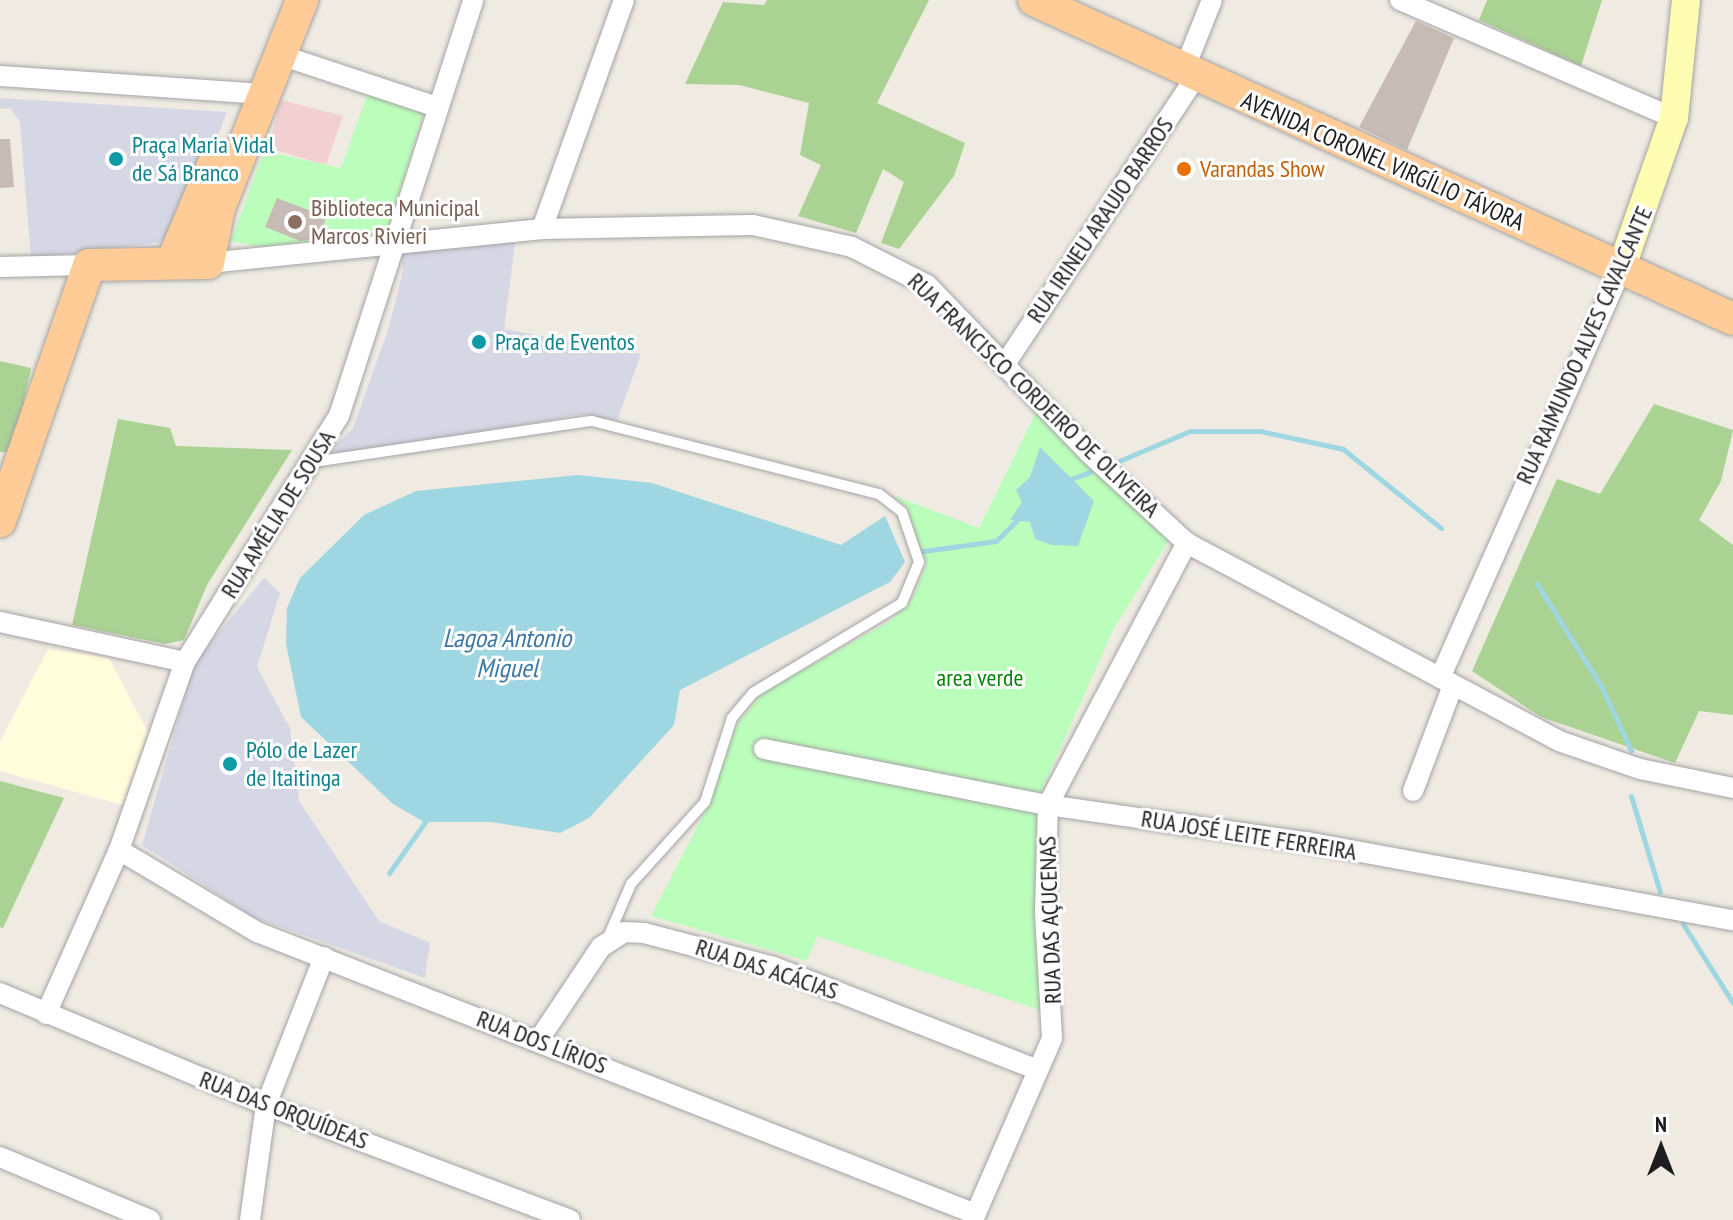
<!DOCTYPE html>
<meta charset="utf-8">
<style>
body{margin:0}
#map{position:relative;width:1733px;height:1220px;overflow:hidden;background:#efeae2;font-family:"PT Sans Narrow",sans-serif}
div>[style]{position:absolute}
.commercial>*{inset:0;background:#f2cfd0}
.education>*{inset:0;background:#fffcdb}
.forest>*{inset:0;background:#aad293}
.park>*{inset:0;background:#bbfebb}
.plaza>*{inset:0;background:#d6d7e5}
.water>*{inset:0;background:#9ed6e1}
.stream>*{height:5px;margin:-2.5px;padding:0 2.5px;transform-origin:2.5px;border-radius:2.5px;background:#9ed6e1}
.building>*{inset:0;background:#c7bbb5}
.roads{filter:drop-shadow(0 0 2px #a4a4a4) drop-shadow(0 0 2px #a4a4a4)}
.lane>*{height:10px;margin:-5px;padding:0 5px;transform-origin:5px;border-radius:5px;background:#fff}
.street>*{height:20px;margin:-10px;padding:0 10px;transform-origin:10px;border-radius:10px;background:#fff}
.secondary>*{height:28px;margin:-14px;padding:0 14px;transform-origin:14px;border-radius:14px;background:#fefdb1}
.primary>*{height:32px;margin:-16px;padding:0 16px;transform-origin:16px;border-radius:16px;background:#ffcb97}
.dots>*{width:22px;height:22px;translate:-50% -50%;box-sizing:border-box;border:4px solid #fff;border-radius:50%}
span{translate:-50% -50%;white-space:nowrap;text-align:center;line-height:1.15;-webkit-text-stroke:6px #fff;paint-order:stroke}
.culture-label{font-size:24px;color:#0d838f}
.left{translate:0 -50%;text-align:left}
.street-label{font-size:24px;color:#1d1d1d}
.food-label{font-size:24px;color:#c56008}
.education-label{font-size:24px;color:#785e54}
.park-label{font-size:24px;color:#038304}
.water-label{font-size:26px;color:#3d78a4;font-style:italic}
.north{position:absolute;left:1621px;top:1108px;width:80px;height:80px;-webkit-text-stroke:6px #fff;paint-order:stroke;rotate:0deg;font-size:22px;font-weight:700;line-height:32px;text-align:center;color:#1d1d1d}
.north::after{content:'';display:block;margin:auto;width:28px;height:36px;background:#1d1d1d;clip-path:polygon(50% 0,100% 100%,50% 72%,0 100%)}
</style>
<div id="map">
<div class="commercial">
<div style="clip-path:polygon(281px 100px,343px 116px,326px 165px,268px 148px)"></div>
</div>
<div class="education">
<div style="clip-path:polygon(48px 649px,109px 658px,148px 732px,122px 805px,0 771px,0 741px)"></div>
</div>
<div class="forest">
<div style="clip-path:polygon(767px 0,929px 0,877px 103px,965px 143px,954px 176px,899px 249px,881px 243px,904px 182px,883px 169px,856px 233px,798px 216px,821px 165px,800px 155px,809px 103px,739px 85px,685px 84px,723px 2px,764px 5px)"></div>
<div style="clip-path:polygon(1487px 0,1602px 0,1581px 66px,1479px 20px)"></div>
<div style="clip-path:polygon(0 361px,31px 368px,13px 452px,0 452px)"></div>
<div style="clip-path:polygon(1654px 404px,1733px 430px,1721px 481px,1699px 520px,1733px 545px,1733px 715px,1699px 711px,1675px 763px,1541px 717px,1472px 671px,1557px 479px,1600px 494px)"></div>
<div style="clip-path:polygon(118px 419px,170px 428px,176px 446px,292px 450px,207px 585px,184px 640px,165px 644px,72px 625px)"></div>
<div style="clip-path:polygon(0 781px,64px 798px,3px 928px,0 927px)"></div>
</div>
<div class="park">
<div style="clip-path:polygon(369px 89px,424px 110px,388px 231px,297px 254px,231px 241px,264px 151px,341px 168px)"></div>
<div style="clip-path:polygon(1036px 412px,1171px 537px,1114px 628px,1040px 794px,760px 739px,753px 754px,1039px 811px,1046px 1012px,817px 936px,807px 961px,651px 916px,705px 812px,737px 725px,762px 693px,890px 621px,911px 602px,926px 566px,907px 507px,892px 495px,979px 528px)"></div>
</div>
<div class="plaza">
<div style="clip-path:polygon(0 98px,227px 112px,183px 228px,169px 241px,31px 259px,20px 122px,10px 108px,0 109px)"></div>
<div style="clip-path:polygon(515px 243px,504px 329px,641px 354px,617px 421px,583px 414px,332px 458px,331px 449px,353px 428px,388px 330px,403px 271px,400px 249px)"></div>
<div style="clip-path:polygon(264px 578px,280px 593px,257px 667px,290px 728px,299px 801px,379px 921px,430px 943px,425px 978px,255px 918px,142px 845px,195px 661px)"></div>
</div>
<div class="water">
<div style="clip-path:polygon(1040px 447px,1094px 501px,1078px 546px,1052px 545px,1035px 539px,1030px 522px,1010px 520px,1022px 502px,1016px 490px,1030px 477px)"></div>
<div style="clip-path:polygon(578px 475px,652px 483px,841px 545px,885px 516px,905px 562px,890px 582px,680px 690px,674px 725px,589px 818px,560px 833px,491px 822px,424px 822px,393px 804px,301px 717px,286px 644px,287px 608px,300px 578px,364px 515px,416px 491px)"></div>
</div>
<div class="stream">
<div style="left:1119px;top:461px;width:77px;rotate:-22.9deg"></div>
<div style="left:1190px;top:431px;width:70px"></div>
<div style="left:1260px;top:431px;width:85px;rotate:12.2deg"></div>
<div style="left:1343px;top:449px;width:126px;rotate:38.9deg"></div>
<div style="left:1068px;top:480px;width:23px;rotate:-20deg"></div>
<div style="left:923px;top:551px;width:74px;rotate:-7.8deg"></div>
<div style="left:996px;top:541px;width:34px;rotate:-45deg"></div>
<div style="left:1537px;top:584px;width:120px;rotate:57.9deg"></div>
<div style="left:1601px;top:686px;width:71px;rotate:64.9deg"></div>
<div style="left:1631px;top:796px;width:100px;rotate:73.2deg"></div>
<div style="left:389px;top:873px;width:67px;rotate:-54.7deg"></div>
<div style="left:1683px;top:924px;width:93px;rotate:57.7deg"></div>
</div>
<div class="building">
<div style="clip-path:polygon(1416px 21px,1454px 38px,1407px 150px,1359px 127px)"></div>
<div style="clip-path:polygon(0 139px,10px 139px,14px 187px,0 188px)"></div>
<div style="clip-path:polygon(277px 198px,327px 217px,316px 239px,300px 241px,265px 227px)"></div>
</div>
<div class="roads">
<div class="lane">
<div style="left:313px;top:462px;width:282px;rotate:-8.4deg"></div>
<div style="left:592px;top:421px;width:296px;rotate:14.3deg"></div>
<div style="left:879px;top:494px;width:29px;rotate:38deg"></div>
<div style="left:902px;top:512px;width:53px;rotate:71.2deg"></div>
<div style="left:919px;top:562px;width:44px;rotate:112.5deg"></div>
<div style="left:902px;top:603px;width:174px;rotate:148.9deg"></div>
<div style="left:753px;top:693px;width:33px;rotate:130deg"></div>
<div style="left:732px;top:718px;width:88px;rotate:107.8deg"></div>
<div style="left:705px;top:802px;width:110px;rotate:132.1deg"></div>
<div style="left:631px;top:884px;width:61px;rotate:113.2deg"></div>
</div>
<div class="street">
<div style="left:1400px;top:0;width:298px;rotate:23.3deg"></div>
<div style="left:280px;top:55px;width:165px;rotate:18.3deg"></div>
<div style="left:1184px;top:70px;width:75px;rotate:-68.2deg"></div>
<div style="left:0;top:76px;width:265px;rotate:3.9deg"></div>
<div style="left:542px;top:229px;width:243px;rotate:-70.3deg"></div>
<div style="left:208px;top:263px;width:336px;rotate:-5.8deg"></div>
<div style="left:542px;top:229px;width:211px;rotate:-1.1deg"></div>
<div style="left:753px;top:225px;width:101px;rotate:12.5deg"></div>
<div style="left:852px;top:247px;width:84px;rotate:26.9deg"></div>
<div style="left:927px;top:285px;width:233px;rotate:46deg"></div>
<div style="left:1089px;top:453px;width:133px;rotate:42.6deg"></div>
<div style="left:1187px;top:543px;width:421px;rotate:28deg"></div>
<div style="left:1559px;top:741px;width:86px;rotate:19.1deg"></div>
<div style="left:1640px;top:769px;width:95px;rotate:11.5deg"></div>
<div style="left:0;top:267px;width:89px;rotate:-1.3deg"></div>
<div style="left:1005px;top:364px;width:346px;rotate:-56.4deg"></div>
<div style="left:0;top:622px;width:189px;rotate:12.2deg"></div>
<div style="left:1440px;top:678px;width:447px;rotate:-66.1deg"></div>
<div style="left:764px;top:749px;width:289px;rotate:11.2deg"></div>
<div style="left:1048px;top:805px;width:261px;rotate:8.2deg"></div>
<div style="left:1306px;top:842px;width:434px;rotate:10.4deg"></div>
<div style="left:1413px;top:791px;width:113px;rotate:-69.3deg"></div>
<div style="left:119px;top:850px;width:161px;rotate:30.7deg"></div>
<div style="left:257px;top:932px;width:772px;rotate:21.42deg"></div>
<div style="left:0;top:993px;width:289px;rotate:22.8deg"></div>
<div style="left:266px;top:1105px;width:325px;rotate:20.7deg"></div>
<div style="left:46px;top:1014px;width:180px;rotate:-66deg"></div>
<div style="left:119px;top:850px;width:199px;rotate:-70.7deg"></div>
<div style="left:185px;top:662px;width:290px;rotate:-58deg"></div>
<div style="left:339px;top:416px;width:437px;rotate:-72.1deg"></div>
<div style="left:538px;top:1041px;width:113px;rotate:-56.2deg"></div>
<div style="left:601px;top:947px;width:27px;rotate:-33deg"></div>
<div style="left:624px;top:932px;width:20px;rotate:3deg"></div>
<div style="left:644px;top:933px;width:134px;rotate:14.7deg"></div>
<div style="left:774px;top:967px;width:283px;rotate:21.3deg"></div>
<div style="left:0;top:1157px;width:163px;rotate:22.8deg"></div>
<div style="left:250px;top:1220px;width:116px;rotate:-82.1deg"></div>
<div style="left:266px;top:1105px;width:159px;rotate:-68.6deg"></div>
<div style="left:973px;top:1220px;width:198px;rotate:-66.5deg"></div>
<div style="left:1052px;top:1038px;width:126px;rotate:-93.2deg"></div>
<div style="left:1045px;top:912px;width:107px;rotate:-88.4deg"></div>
<div style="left:1048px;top:805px;width:297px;rotate:-62.1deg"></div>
</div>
<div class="secondary">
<div style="left:1621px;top:269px;width:160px;rotate:-70.7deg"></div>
<div style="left:1674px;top:118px;width:119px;rotate:-84.2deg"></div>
</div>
<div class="primary">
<div style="left:1034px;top:0;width:768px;rotate:24.53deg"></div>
<div style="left:173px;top:260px;width:105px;rotate:-67.1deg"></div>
<div style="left:0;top:521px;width:271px;rotate:-70.8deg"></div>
<div style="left:89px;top:265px;width:119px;rotate:-1deg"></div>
<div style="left:208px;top:263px;width:56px;rotate:-78.7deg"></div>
<div style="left:219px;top:208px;width:224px;rotate:-68.2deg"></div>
</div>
</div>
<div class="dots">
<div style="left:116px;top:159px;background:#0f9aa8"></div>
<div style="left:1184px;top:169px;background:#e8710a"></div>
<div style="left:295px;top:222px;background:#8d6e63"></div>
<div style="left:479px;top:342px;background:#0f9aa8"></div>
<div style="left:230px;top:764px;background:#0f9aa8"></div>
</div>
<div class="culture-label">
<span class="left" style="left:132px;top:159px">Praça Maria Vidal<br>de Sá Branco</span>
<span class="left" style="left:495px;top:342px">Praça de Eventos</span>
<span class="left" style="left:246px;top:764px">Pólo de Lazer<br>de Itaitinga</span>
</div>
<div class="street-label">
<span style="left:1383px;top:161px;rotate:24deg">AVENIDA CORONEL VIRGÍLIO TÁVORA</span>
<span style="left:1100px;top:220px;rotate:-56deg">RUA IRINEU ARAUJO BARROS</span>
<span style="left:1584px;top:345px;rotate:-66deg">RUA RAIMUNDO ALVES CAVALCANTE</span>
<span style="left:1034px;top:395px;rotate:44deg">RUA FRANCISCO CORDEIRO DE OLIVEIRA</span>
<span style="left:278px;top:514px;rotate:-58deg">RUA AMÉLIA DE SOUSA</span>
<span style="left:1249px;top:835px;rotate:9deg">RUA JOSÉ LEITE FERREIRA</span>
<span style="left:1050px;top:920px;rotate:-92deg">RUA DAS AÇUCENAS</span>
<span style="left:767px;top:969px;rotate:18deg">RUA DAS ACÁCIAS</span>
<span style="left:542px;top:1042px;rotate:21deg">RUA DOS LÍRIOS</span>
<span style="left:284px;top:1110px;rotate:21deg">RUA DAS ORQUÍDEAS</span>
</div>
<div class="food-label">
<span class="left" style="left:1200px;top:169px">Varandas Show</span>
</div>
<div class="education-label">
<span class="left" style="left:311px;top:222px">Biblioteca Municipal<br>Marcos Rivieri</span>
</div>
<div class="park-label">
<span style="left:980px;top:678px">area verde</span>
</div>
<div class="water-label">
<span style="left:507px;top:653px">Lagoa Antonio<br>Miguel</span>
</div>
<div class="north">N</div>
</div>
